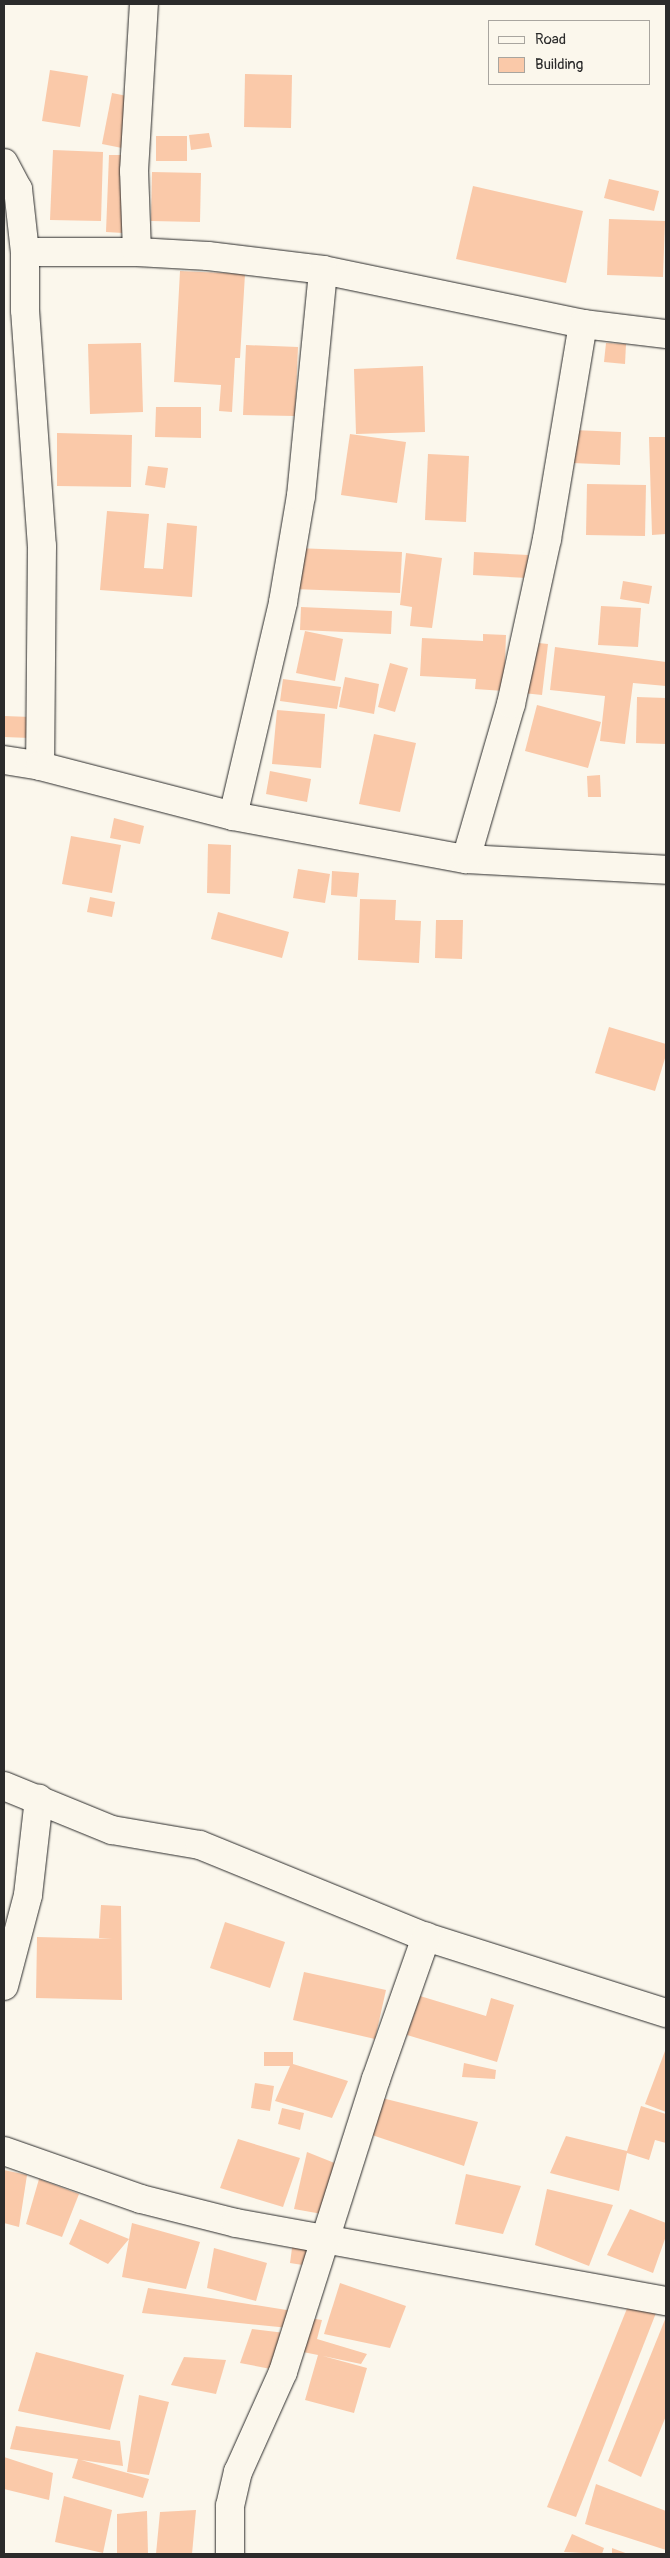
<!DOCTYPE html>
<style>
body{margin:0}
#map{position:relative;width:670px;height:2558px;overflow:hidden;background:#fbf7ec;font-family:Pangolin,sans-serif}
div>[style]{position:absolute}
.building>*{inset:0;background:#fac9a9}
.roads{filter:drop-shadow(0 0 1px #2b2b2b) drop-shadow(0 0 1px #2b2b2b)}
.street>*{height:28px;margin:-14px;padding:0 14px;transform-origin:14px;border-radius:14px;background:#fbf7ec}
span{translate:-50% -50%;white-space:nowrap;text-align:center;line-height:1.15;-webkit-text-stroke:5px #fbf7ec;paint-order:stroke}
.frame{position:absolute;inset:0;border:5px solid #2b2b2b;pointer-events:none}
.legend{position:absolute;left:488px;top:20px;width:162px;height:65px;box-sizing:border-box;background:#fbf7ec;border:1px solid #a8a59f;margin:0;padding:6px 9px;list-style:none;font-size:15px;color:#2b2b2b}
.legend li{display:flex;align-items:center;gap:10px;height:25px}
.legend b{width:25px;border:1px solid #a8a59f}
</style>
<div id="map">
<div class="building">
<div style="clip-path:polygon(50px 70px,88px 76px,80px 127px,42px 121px)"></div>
<div style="clip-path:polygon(245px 74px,292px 75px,291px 128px,244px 127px)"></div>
<div style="clip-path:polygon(112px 93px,132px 97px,122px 148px,102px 144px)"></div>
<div style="clip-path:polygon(209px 133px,212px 147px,191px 150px,189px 135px)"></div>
<div style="clip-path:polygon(156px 136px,187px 136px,187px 161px,156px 161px)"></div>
<div style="clip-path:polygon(53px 150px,103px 152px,101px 221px,50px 220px)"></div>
<div style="clip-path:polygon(109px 155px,126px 155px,123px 233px,106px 232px)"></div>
<div style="clip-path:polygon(152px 172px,201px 173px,200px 222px,151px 221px)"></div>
<div style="clip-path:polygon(609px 179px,659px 191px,654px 211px,604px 198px)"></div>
<div style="clip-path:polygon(473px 186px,583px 211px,566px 283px,456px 259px)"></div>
<div style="clip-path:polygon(609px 219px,665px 221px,663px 277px,607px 275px)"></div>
<div style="clip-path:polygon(180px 271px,245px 274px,240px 358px,235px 358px,232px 412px,219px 411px,221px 385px,174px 382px)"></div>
<div style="clip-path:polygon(141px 343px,143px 412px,90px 414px,88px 344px)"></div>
<div style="clip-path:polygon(606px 343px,626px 344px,625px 364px,604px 362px)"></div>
<div style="clip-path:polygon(246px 345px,298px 347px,295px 416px,243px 415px)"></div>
<div style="clip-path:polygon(423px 366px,425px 432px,356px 434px,354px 369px)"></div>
<div style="clip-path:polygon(156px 407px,201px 407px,201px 438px,155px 437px)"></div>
<div style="clip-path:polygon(573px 430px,621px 432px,620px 465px,572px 463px)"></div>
<div style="clip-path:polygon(57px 433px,132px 435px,131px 487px,57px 486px)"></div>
<div style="clip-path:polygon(350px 434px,406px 442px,397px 503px,341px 495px)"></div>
<div style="clip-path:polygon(649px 437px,666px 437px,666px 534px,652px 535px)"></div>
<div style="clip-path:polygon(428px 454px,469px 456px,466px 522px,425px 520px)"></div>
<div style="clip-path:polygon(148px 466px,168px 468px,165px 488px,145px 485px)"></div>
<div style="clip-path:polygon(587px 484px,646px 485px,645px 536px,586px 535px)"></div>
<div style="clip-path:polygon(107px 511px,149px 514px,144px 568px,163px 569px,167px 523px,197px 526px,192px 597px,100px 590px)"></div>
<div style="clip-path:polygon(295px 548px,402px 552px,400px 593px,293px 589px)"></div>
<div style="clip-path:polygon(474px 552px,528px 555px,527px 578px,473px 575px)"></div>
<div style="clip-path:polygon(406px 553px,442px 558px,432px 628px,410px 626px,412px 607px,400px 605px)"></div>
<div style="clip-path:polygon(623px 581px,652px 586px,649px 604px,620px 599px)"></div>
<div style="clip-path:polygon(601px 606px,641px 608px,638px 647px,598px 645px)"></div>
<div style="clip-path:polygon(301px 607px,392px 611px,391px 634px,300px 630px)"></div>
<div style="clip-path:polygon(305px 631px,343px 639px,335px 681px,296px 673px)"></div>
<div style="clip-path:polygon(483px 634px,506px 635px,504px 691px,475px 689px,476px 679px,420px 676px,422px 638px,483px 641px)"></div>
<div style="clip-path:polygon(529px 642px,548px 644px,542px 695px,523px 693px)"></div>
<div style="clip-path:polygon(555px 647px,666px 662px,666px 686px,633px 683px,625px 744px,600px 741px,605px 696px,550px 690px)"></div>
<div style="clip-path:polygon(390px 663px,408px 668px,395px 712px,378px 707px)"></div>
<div style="clip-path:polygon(345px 677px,379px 684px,374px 714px,339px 707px)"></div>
<div style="clip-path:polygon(283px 679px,341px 687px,337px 709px,280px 701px)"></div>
<div style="clip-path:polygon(637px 697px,666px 698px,666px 744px,636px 743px)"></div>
<div style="clip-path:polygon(537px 705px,601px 722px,588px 768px,525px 751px)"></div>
<div style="clip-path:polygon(277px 710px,325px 714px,321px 768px,272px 764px)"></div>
<div style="clip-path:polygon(4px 716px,31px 717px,30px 738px,4px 737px)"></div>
<div style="clip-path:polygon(374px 734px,416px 743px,400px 812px,359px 804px)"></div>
<div style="clip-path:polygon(270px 771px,311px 779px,307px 802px,266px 794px)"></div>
<div style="clip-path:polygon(600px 775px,601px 797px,588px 797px,587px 776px)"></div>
<div style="clip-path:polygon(114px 818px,144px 826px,140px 844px,110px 838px)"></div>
<div style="clip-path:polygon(71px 836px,121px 845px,112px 893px,62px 884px)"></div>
<div style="clip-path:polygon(208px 844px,231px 845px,230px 894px,207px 893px)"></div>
<div style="clip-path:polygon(298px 869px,330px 874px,325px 903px,293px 898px)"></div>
<div style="clip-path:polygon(332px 871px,359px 873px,357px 897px,331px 895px)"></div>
<div style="clip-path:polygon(90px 897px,115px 902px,112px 917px,87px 912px)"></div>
<div style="clip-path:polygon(360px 899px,396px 900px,395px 920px,421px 921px,419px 963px,358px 960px)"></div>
<div style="clip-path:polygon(218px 912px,289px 932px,282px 958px,211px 939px)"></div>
<div style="clip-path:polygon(436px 920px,463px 920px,462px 959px,435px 958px)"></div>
<div style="clip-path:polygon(609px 1027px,666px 1044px,666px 1055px,655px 1091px,595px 1073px)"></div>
<div style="clip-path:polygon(101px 1905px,121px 1906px,122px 2000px,36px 1998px,37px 1937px,112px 1939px,99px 1938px)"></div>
<div style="clip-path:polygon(225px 1922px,285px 1942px,270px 1988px,210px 1968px)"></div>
<div style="clip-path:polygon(304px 1972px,386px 1990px,375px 2039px,293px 2020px)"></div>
<div style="clip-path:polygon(420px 1996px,486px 2016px,491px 1998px,514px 2005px,497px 2062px,407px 2035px)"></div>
<div style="clip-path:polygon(665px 2051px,666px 2051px,666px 2112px,645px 2104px)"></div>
<div style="clip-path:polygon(264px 2052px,293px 2052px,293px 2064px,348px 2081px,332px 2118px,275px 2101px,290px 2066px,264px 2066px)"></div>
<div style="clip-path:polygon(464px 2063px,496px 2070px,495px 2079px,462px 2077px)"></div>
<div style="clip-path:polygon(255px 2083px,274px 2086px,270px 2111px,251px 2108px)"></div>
<div style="clip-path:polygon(382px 2098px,478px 2122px,464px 2166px,372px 2135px)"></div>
<div style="clip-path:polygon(641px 2106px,666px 2114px,666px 2143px,655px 2140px,649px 2160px,627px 2153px,619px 2191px,550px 2173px,566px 2136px,627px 2151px)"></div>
<div style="clip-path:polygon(282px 2108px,304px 2113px,300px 2130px,278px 2124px)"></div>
<div style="clip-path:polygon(238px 2139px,300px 2158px,283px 2207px,220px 2188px)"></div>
<div style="clip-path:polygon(307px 2152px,337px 2164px,322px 2214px,294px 2209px)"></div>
<div style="clip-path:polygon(4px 2170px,27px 2175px,19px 2227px,4px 2223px)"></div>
<div style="clip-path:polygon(466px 2174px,521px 2186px,503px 2234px,455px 2224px)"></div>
<div style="clip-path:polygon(39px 2179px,79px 2194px,62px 2237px,26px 2224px)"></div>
<div style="clip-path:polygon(547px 2189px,613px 2205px,589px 2266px,535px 2245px)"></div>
<div style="clip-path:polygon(630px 2209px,666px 2223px,666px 2236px,653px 2273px,607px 2255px)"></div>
<div style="clip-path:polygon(80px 2219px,129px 2239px,132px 2223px,200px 2242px,186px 2289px,122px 2277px,129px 2239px,108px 2264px,69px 2244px)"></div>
<div style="clip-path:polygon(293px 2241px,311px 2244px,309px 2266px,290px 2263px)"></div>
<div style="clip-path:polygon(214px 2248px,267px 2263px,256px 2301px,207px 2288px)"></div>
<div style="clip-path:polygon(340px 2283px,406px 2306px,390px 2348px,324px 2334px)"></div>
<div style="clip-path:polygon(148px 2288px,293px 2311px,289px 2328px,142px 2313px)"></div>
<div style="clip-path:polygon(630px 2301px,656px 2313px,576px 2517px,547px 2507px)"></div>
<div style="clip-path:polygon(666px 2317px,666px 2416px,641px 2477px,608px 2461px)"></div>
<div style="clip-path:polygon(309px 2318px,322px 2320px,317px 2339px,367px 2354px,361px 2364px,323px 2356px,367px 2368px,354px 2413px,305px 2400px,318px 2355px,303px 2352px)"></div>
<div style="clip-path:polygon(252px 2329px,285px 2333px,276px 2370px,240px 2363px)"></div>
<div style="clip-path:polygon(36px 2352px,124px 2375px,110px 2430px,18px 2411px)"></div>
<div style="clip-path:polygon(184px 2357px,226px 2360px,216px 2394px,171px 2385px)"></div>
<div style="clip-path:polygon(139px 2395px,169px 2402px,149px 2475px,127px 2472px)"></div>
<div style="clip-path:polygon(16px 2426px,120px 2441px,123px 2466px,81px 2460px,149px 2479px,143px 2498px,72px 2478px,78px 2459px,10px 2449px)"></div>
<div style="clip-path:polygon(4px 2457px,53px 2473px,49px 2500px,4px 2489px)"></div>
<div style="clip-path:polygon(596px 2484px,666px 2511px,666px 2550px,585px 2524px)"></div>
<div style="clip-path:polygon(64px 2496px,112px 2510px,103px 2553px,55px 2542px)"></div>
<div style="clip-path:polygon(196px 2510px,192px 2554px,156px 2554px,160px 2512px)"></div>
<div style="clip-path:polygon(147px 2511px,148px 2554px,117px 2554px,117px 2514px)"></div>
<div style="clip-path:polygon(572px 2534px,604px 2548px,602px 2554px,564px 2552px)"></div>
<div style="clip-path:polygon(612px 2548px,628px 2554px,612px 2554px)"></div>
</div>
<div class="roads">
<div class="street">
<div style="left:4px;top:163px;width:30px;rotate:62deg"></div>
<div style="left:18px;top:189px;width:63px;rotate:83.7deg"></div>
<div style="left:25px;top:252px;width:58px;rotate:90deg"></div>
<div style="left:25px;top:310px;width:237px;rotate:85.9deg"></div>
<div style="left:42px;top:546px;width:220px;rotate:90.5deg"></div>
<div style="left:25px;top:252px;width:112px"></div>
<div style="left:137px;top:252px;width:71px;rotate:3.2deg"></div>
<div style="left:208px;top:256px;width:116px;rotate:6.9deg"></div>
<div style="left:323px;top:270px;width:266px;rotate:11.7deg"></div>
<div style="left:583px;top:324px;width:84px;rotate:6.9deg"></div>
<div style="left:137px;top:252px;width:81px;rotate:-92.1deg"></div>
<div style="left:134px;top:171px;width:167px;rotate:-86.6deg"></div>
<div style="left:4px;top:760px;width:36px;rotate:9deg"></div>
<div style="left:40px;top:766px;width:199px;rotate:14.5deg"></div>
<div style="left:233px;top:816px;width:237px;rotate:10.5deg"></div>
<div style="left:466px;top:859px;width:200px;rotate:3.1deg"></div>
<div style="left:233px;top:816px;width:220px;rotate:-76.8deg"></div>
<div style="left:283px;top:602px;width:108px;rotate:-80.4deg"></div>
<div style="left:301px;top:496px;width:227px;rotate:-84.4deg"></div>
<div style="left:466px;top:859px;width:161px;rotate:-73.8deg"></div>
<div style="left:511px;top:704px;width:169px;rotate:-77.7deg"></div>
<div style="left:547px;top:539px;width:218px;rotate:-80.5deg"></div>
<div style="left:4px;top:1786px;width:117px;rotate:22.2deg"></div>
<div style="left:112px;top:1830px;width:89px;rotate:9.7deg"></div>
<div style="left:200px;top:1845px;width:244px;rotate:22.2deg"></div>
<div style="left:426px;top:1937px;width:252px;rotate:17.6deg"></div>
<div style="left:4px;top:1986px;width:94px;rotate:-75.2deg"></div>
<div style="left:28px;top:1895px;width:97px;rotate:-83.5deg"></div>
<div style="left:4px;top:2151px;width:145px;rotate:19.3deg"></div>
<div style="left:141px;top:2199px;width:98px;rotate:14.2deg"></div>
<div style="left:236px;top:2223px;width:437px;rotate:10.3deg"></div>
<div style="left:230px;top:2554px;width:48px;rotate:-90deg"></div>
<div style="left:230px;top:2506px;width:35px;rotate:-77deg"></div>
<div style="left:238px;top:2472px;width:110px;rotate:-65.8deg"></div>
<div style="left:283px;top:2372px;width:307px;rotate:-72.4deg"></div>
<div style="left:376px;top:2079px;width:151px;rotate:-70.6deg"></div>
</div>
</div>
<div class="frame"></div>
<ul class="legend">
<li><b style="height:6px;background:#fbf7ec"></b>Road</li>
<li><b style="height:14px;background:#fac9a9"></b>Building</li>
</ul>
</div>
